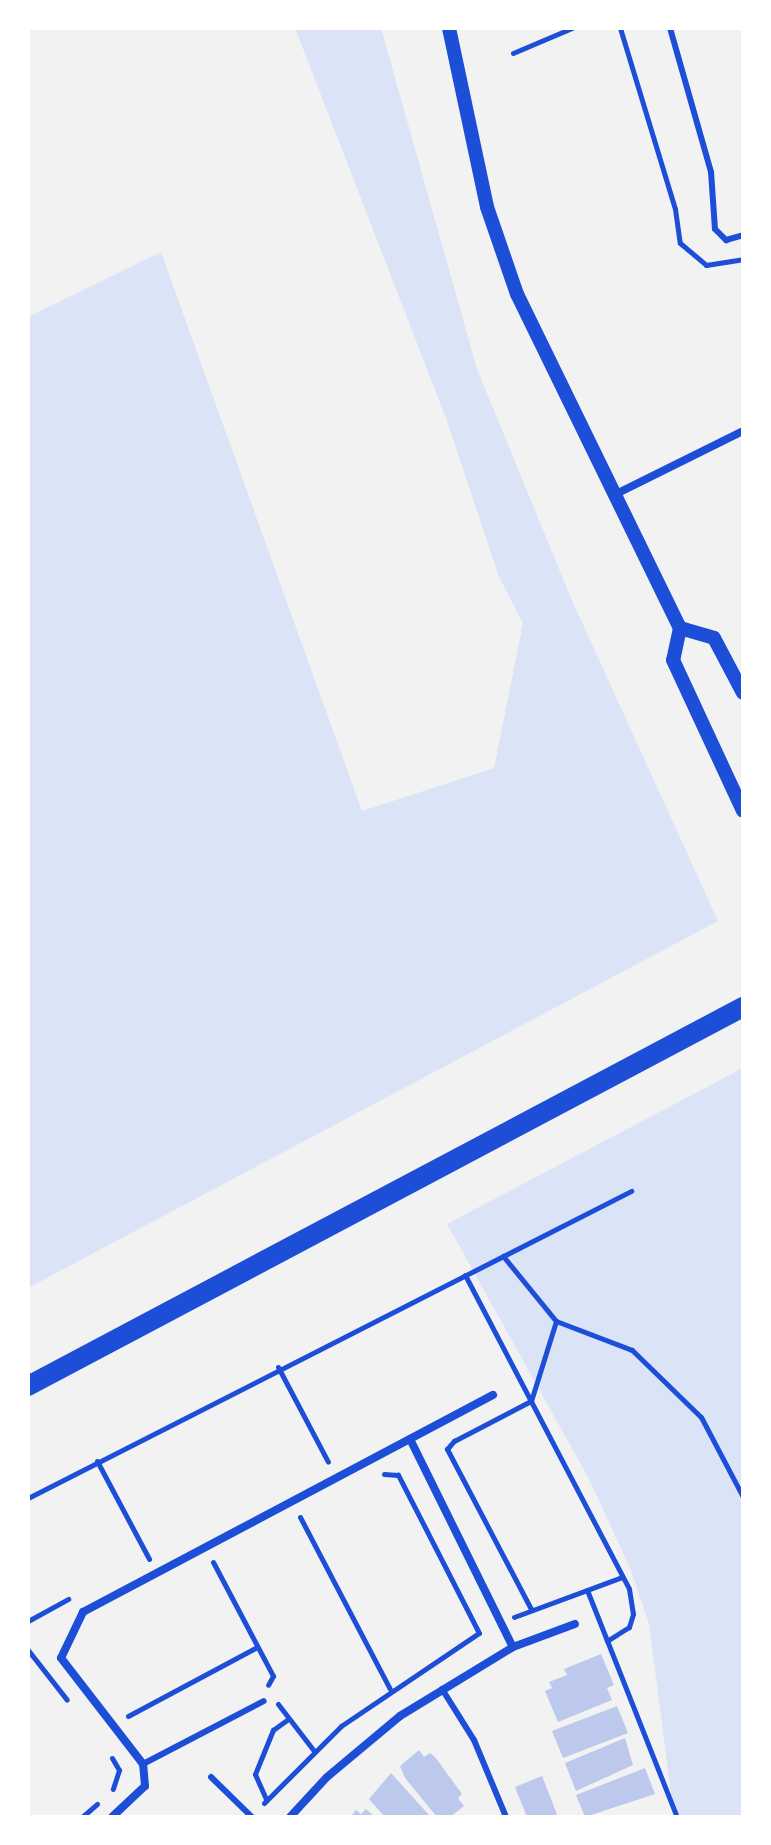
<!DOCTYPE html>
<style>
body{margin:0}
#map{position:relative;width:771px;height:1845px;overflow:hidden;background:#f2f2f2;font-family:"Archivo Narrow",sans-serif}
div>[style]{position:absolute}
.green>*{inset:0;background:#dbe4f7}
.building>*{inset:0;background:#bdc9ec}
.path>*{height:5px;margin:-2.5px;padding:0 2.5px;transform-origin:2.5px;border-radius:2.5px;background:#1d4ed8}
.service>*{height:6px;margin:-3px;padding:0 3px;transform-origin:3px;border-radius:3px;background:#1d4ed8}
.minor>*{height:8px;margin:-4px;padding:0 4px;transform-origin:4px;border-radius:4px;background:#1d4ed8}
.tertiary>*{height:14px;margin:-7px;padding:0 7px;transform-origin:7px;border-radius:7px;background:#1d4ed8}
.primary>*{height:20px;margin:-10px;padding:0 10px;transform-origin:10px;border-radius:10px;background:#1d4ed8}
span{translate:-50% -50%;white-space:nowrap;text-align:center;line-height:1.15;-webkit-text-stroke:8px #fff;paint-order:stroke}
.frame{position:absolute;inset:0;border:30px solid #fff;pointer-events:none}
</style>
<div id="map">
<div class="green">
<div style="clip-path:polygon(295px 28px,381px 28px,477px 369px,571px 598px,718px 921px,28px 1288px,28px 317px,161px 252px,362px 811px,494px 768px,523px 623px,499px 577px,447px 421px)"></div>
<div style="clip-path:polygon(743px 1068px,743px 1817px,674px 1817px,649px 1624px,630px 1568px,589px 1479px,447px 1224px)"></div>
</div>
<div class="building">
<div style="clip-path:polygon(601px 1654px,614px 1685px,607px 1688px,612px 1700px,558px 1722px,545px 1691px,552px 1688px,549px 1682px,567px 1675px,564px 1669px)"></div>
<div style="clip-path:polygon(617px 1706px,628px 1733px,563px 1758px,552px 1731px)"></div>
<div style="clip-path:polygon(625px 1738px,633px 1765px,576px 1791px,565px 1763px)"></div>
<div style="clip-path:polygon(419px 1750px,424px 1757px,430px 1753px,435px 1757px,462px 1794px,458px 1798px,464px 1806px,450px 1817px,437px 1817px,405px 1778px,400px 1766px)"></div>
<div style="clip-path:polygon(645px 1768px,655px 1794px,585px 1817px,576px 1795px)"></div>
<div style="clip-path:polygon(391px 1773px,429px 1815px,427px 1817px,385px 1817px,369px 1799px)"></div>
<div style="clip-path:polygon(542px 1776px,558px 1817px,527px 1817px,515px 1787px)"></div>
<div style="clip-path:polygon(366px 1809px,375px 1817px,352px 1815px,356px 1810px,361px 1814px)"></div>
</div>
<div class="path">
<div style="left:620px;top:28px;width:189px;rotate:73.1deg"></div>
<div style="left:675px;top:209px;width:34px;rotate:82deg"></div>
<div style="left:680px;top:243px;width:34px;rotate:40deg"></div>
<div style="left:706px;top:265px;width:37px;rotate:-9deg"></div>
<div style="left:513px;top:53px;width:64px;rotate:-23deg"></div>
<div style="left:503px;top:1256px;width:84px;rotate:50.8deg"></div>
<div style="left:556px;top:1321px;width:81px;rotate:20.9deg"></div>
<div style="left:632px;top:1350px;width:96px;rotate:44.2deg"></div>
<div style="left:701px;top:1417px;width:90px;rotate:62.3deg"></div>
<div style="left:465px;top:1275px;width:354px;rotate:62.4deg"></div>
<div style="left:629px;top:1589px;width:25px;rotate:81deg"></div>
<div style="left:633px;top:1614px;width:14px;rotate:107deg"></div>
<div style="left:629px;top:1627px;width:26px;rotate:148deg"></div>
<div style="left:278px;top:1367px;width:107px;rotate:62.2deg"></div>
<div style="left:97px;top:1461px;width:111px;rotate:62deg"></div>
<div style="left:28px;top:1498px;width:677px;rotate:-26.98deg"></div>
<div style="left:300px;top:1517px;width:194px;rotate:62.4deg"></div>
<div style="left:213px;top:1562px;width:129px;rotate:62.2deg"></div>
<div style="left:273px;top:1676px;width:10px;rotate:119deg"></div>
<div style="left:587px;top:1590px;width:244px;rotate:68.4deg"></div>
<div style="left:531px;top:1609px;width:181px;rotate:-117.7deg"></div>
<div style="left:447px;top:1449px;width:11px;rotate:-49deg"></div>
<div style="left:454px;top:1441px;width:87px;rotate:-27.5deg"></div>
<div style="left:531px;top:1401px;width:84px;rotate:-72.6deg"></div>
<div style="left:514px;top:1617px;width:115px;rotate:-20.3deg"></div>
<div style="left:28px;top:1621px;width:46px;rotate:-28.8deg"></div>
<div style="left:28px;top:1650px;width:63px;rotate:52deg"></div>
<div style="left:278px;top:1704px;width:59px;rotate:52.5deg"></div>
<div style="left:128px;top:1716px;width:146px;rotate:-28.1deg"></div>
<div style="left:112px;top:1758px;width:14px;rotate:60deg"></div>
<div style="left:119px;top:1770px;width:20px;rotate:108deg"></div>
<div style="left:266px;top:1799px;width:27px;rotate:-114deg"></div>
<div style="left:255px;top:1774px;width:48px;rotate:-67.8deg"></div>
<div style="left:273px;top:1730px;width:17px;rotate:-36deg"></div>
<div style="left:264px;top:1803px;width:109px;rotate:-45deg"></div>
<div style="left:341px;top:1726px;width:166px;rotate:-34deg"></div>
<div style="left:479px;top:1633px;width:178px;rotate:-117.1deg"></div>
<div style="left:398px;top:1475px;width:14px;rotate:-176deg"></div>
<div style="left:82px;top:1817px;width:20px;rotate:-41deg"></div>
</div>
<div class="service">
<div style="left:670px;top:28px;width:150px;rotate:74.1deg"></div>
<div style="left:711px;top:172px;width:57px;rotate:86deg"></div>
<div style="left:715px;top:229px;width:16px;rotate:45deg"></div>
<div style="left:726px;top:240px;width:18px;rotate:-16deg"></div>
<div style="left:442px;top:1689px;width:60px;rotate:57.9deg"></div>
<div style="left:474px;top:1740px;width:83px;rotate:67.4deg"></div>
<div style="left:143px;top:1764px;width:136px;rotate:-27.5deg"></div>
<div style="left:211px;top:1777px;width:57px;rotate:44.3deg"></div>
</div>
<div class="minor">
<div style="left:614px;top:495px;width:144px;rotate:-26.4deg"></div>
<div style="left:410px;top:1439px;width:232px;rotate:63.7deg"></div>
<div style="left:112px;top:1817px;width:45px;rotate:-43.2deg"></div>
<div style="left:145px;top:1786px;width:22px;rotate:-95deg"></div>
<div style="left:143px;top:1764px;width:134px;rotate:-127.7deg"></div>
<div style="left:61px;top:1658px;width:51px;rotate:-64.4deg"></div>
<div style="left:83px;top:1612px;width:464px;rotate:-27.9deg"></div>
<div style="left:290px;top:1817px;width:54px;rotate:-47.2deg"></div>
<div style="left:327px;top:1777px;width:95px;rotate:-39.9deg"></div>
<div style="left:400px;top:1716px;width:132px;rotate:-31.4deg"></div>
<div style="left:513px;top:1647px;width:66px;rotate:-20.4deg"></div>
</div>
<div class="tertiary">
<div style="left:449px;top:28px;width:183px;rotate:78deg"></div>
<div style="left:487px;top:207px;width:92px;rotate:71deg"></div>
<div style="left:517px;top:294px;width:372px;rotate:64deg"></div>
<div style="left:680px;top:628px;width:33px;rotate:102deg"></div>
<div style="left:673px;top:660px;width:166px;rotate:65.1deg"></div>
<div style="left:680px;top:628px;width:35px;rotate:16deg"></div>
<div style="left:714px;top:638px;width:62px;rotate:62.2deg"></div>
</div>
<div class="primary">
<div style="left:28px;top:1386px;width:809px;rotate:-27.93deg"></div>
</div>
<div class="frame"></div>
</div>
